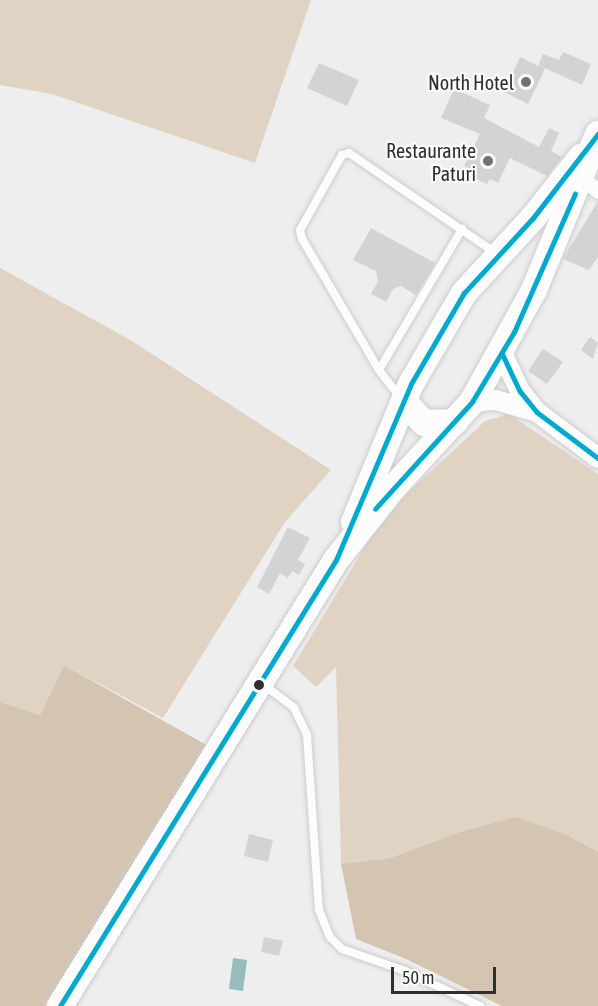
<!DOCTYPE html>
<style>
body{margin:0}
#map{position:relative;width:598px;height:1006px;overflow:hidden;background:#edeeed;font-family:"Asap Condensed",sans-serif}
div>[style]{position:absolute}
.green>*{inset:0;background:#e0d3c3}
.forest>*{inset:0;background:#d4c5b2}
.water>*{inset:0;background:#96bcbb}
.building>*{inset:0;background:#d2d4d3}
.roads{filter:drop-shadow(0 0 2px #cbcccb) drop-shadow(0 0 2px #cbcccb)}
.service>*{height:8px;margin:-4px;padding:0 4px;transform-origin:4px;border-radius:4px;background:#fcfcfc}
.minor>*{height:15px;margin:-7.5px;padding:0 7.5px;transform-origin:7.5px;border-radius:7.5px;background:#fcfcfc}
.tertiary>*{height:20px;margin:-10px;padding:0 10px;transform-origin:10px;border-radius:10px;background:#fcfcfc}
.trunk>*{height:26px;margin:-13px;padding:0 13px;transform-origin:13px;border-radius:13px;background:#fcfcfc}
.bus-1>*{height:4.5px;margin:-2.25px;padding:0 2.25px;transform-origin:2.25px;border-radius:2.25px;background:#00a9ce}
.dots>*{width:16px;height:16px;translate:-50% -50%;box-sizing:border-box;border:3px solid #fafcf9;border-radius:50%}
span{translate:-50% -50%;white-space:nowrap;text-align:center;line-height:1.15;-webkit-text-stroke:4.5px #fafcf9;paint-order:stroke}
.poi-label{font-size:20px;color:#2e2f2e}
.right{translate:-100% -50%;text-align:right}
.scale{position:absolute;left:391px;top:967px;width:105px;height:27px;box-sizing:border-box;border:3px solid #2e2f2e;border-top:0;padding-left:8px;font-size:18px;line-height:21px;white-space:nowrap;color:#2e2f2e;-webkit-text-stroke:4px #fafcf9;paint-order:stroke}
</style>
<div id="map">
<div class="green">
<div style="clip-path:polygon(0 0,311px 0,255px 163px,52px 94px,0 85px)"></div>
<div style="clip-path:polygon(0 268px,132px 341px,331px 470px,285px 522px,163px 718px,64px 665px,40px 715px,0 702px)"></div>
<div style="clip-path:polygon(509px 414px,598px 474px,598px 852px,569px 836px,460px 832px,390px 858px,341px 864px,336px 667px,316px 687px,293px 666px,384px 515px,485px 421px)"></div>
</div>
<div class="forest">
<div style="clip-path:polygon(64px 665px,210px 747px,45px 1006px,0 1006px,0 702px,40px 715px)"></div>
<div style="clip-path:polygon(517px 817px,569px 836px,598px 852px,598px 1006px,502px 1006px,406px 959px,356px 939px,341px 864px,390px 858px,460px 832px)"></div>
</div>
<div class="water">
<div style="clip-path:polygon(233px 958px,247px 960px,243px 991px,229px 989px)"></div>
</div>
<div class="building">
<div style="clip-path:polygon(563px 52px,591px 64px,582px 85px,540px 66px,545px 69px,528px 104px,504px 92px,520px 57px,538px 66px,543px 54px,559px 60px)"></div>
<div style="clip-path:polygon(319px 63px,359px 80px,347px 106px,307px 88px)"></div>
<div style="clip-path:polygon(454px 89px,490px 105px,484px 118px,539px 147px,549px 128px,559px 133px,551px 151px,562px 157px,547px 176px,510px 158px,498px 183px,490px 179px,487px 184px,474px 178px,477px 172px,464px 166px,480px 134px,441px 118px)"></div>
<div style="clip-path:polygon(598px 201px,598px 257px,589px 270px,563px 259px)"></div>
<div style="clip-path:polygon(371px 228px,435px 263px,416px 295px,401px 286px,393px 289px,386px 302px,371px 294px,378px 281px,376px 271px,353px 260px)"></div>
<div style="clip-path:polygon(590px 337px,598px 343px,593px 359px,581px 350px)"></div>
<div style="clip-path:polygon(543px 349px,563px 362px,547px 384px,528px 371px)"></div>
<div style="clip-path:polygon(288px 527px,310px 538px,298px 560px,305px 564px,299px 575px,292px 571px,288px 578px,280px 573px,269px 594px,257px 587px)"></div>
<div style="clip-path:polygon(249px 834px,273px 840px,268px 862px,244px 856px)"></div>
<div style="clip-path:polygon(264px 937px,283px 941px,279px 956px,261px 952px)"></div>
</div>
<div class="roads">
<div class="service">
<div style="left:379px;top:370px;width:164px;rotate:-59.5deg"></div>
<div style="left:400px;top:397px;width:34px;rotate:-128deg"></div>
<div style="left:379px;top:370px;width:152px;rotate:-120.4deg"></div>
<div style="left:302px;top:239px;width:9px;rotate:-103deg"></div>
<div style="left:300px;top:230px;width:86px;rotate:-60.8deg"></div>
<div style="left:342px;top:155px;width:7px;rotate:-16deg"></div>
<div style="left:349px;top:153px;width:179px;rotate:34.3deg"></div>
<div style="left:264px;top:685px;width:38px;rotate:37deg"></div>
<div style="left:294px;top:708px;width:30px;rotate:64deg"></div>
<div style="left:307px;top:735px;width:175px;rotate:86.1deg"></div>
<div style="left:319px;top:910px;width:29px;rotate:68deg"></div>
<div style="left:330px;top:937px;width:17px;rotate:45deg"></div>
<div style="left:342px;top:949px;width:67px;rotate:19.2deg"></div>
<div style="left:405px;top:971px;width:83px;rotate:25deg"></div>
</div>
<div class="minor">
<div style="left:582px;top:178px;width:21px;rotate:39deg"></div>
</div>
<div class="tertiary">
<div style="left:502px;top:353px;width:42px;rotate:64.7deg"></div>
<div style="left:520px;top:391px;width:27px;rotate:51deg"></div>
<div style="left:537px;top:412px;width:76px;rotate:37deg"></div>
<div style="left:472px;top:402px;width:24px;rotate:-5deg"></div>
<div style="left:496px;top:400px;width:43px;rotate:16.3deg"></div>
</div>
<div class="trunk">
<div style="left:404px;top:402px;width:29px;rotate:46deg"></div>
<div style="left:424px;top:423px;width:31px;rotate:-2deg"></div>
<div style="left:354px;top:522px;width:149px;rotate:-67.6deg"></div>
<div style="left:411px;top:384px;width:105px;rotate:-59.8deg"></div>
<div style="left:464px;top:293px;width:102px;rotate:-47.4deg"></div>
<div style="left:533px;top:218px;width:78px;rotate:-51.8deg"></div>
<div style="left:60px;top:1006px;width:524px;rotate:-58.25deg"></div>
<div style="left:336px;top:560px;width:92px;rotate:-51.6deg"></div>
<div style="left:393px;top:488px;width:117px;rotate:-47.4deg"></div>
<div style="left:472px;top:402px;width:128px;rotate:-61deg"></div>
<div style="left:534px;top:290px;width:169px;rotate:-67.7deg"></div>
</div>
</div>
<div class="bus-1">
<div style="left:502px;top:353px;width:42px;rotate:64.7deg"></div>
<div style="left:520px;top:391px;width:27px;rotate:51deg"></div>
<div style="left:537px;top:412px;width:76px;rotate:37deg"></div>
<div style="left:375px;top:509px;width:144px;rotate:-47.8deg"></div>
<div style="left:472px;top:402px;width:82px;rotate:-59deg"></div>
<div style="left:514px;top:332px;width:151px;rotate:-66.2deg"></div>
<div style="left:60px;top:1006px;width:524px;rotate:-58.25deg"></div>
<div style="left:336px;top:560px;width:191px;rotate:-66.9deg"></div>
<div style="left:411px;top:384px;width:105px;rotate:-59.8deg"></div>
<div style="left:464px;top:293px;width:102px;rotate:-47.4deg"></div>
<div style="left:533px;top:218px;width:106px;rotate:-52.3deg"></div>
</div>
<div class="dots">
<div style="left:526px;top:82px;background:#717271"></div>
<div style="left:488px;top:161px;background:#717271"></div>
<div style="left:259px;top:685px;background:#2e2f2e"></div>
</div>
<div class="poi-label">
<span class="right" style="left:514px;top:82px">North Hotel</span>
<span class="right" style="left:476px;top:162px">Restaurante<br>Paturi</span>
</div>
<div class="scale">50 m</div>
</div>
